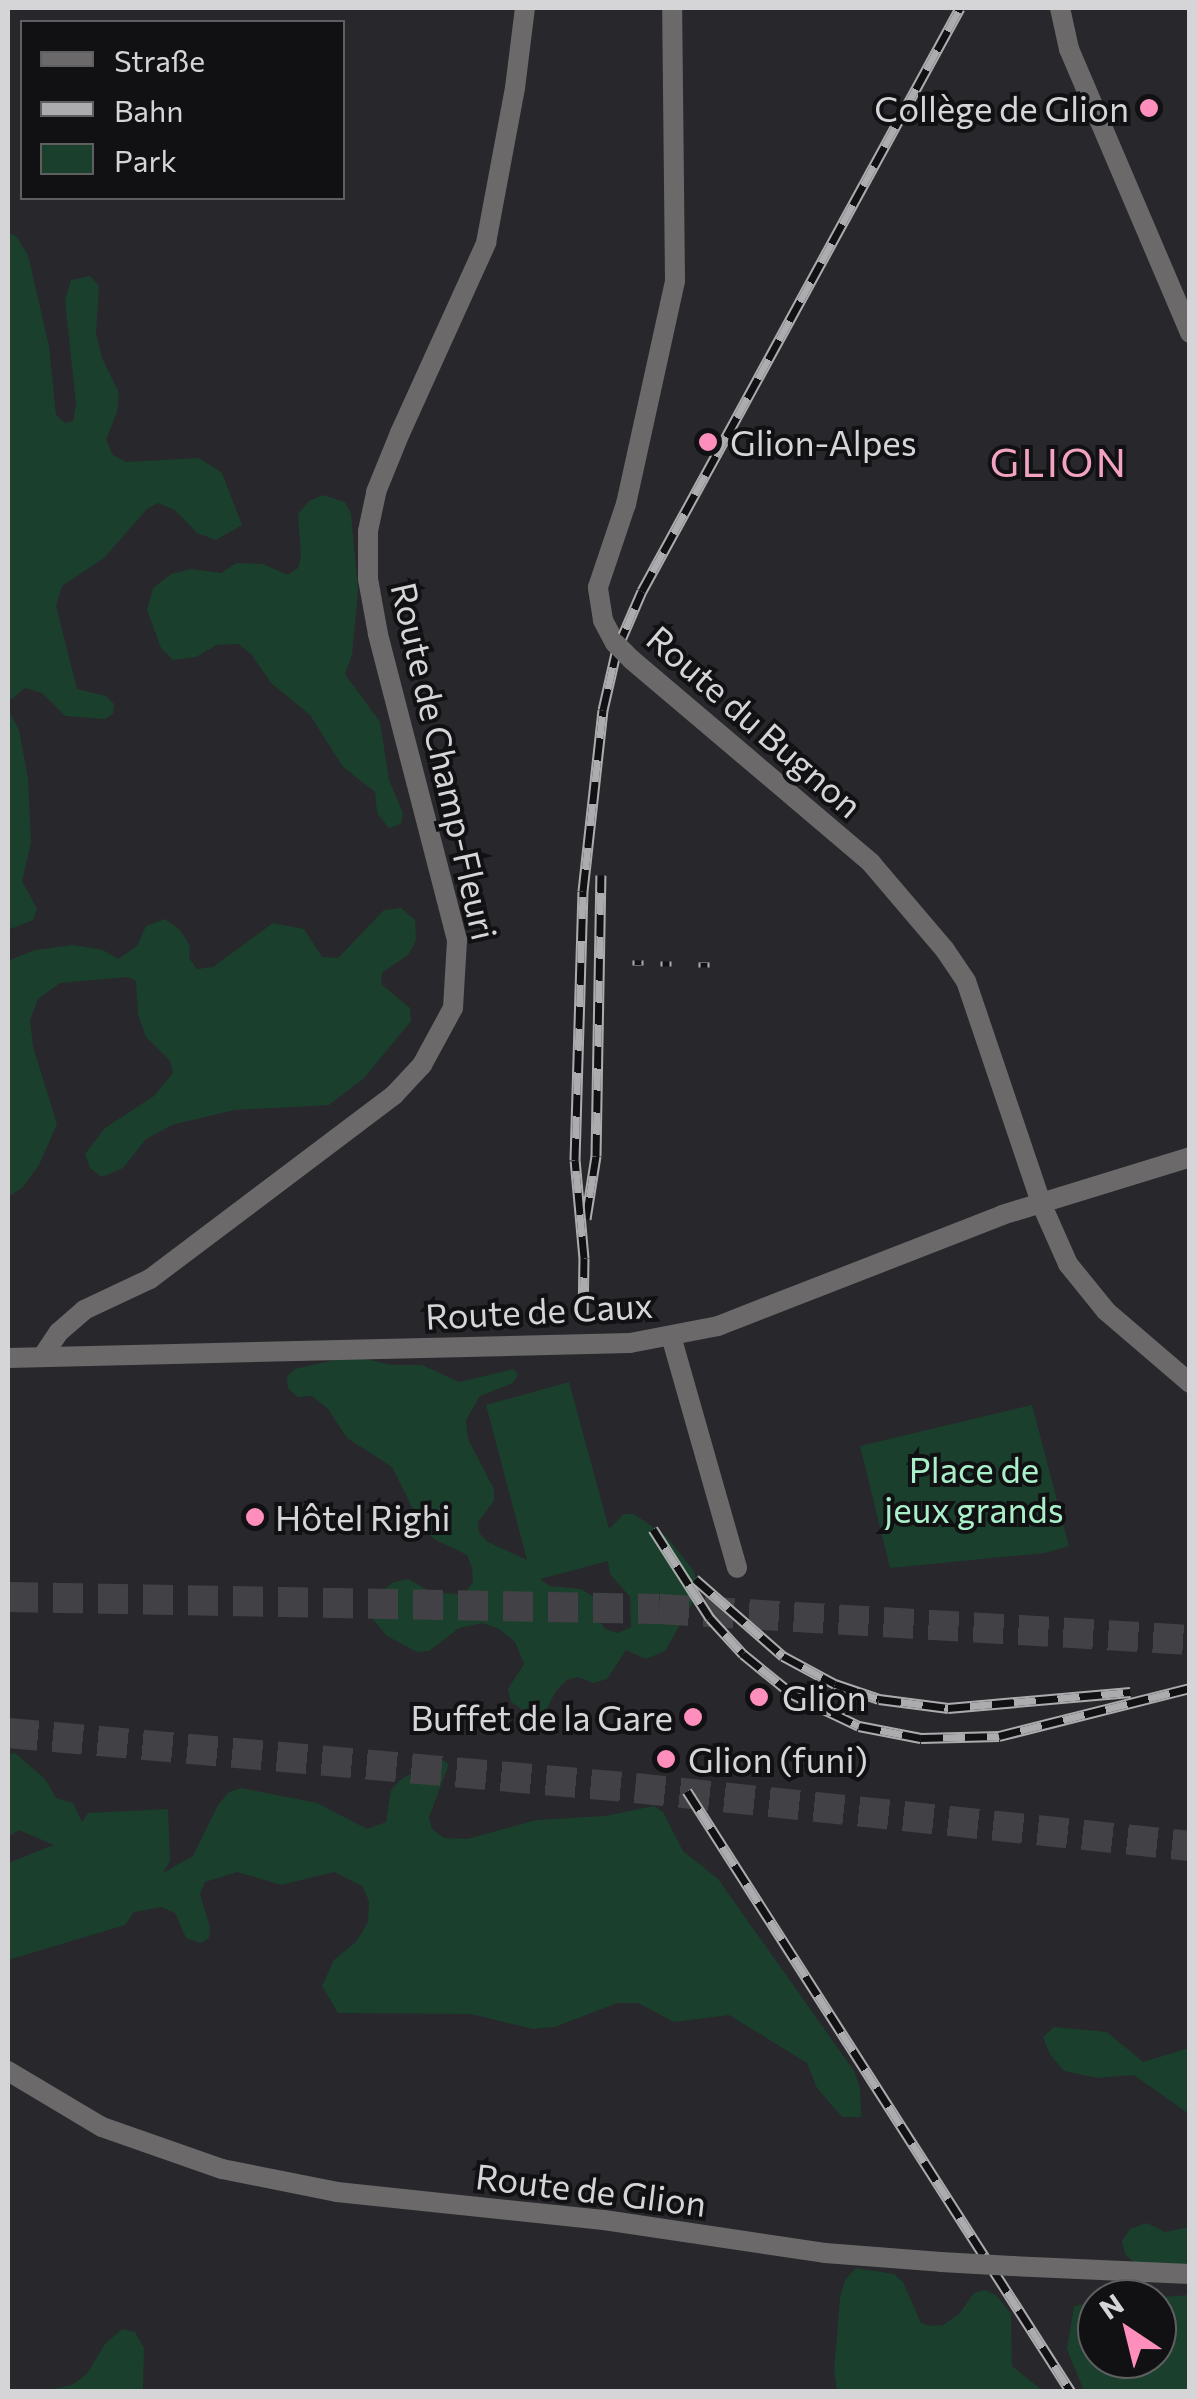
<!DOCTYPE html>
<meta charset="utf-8">
<style>
body{margin:0}
#map{position:relative;width:1197px;height:2399px;overflow:hidden;background:#28272b;font-family:Commissioner,sans-serif}
div>[style]{position:absolute}
.green>*{inset:0;background:#1b3f2d}
.motorway-tunnel>*{height:30px;margin-top:-15px;transform-origin:0;background:repeating-linear-gradient(90deg,#424145 0 30px,transparent 0 45px)}
.minor>*{height:20px;margin:-10px;padding:0 10px;transform-origin:10px;border-radius:10px;background:#6b6969}
.tertiary>*{height:20px;margin:-10px;padding:0 10px;transform-origin:10px;border-radius:10px;background:#6b6969}
.rail>*{height:11px;margin-top:-5.5px;transform-origin:0;background:repeating-linear-gradient(90deg,#111012 0 22px,#acacae 0 44px);box-sizing:border-box;border-block:2px solid #acacae}
.minor-bridge>*{height:20px;margin:-10px;padding:0 10px;transform-origin:10px;border-radius:10px;background:#6b6969}
.tertiary-bridge>*{height:20px;margin:-10px;padding:0 10px;transform-origin:10px;border-radius:10px;background:#6b6969}
.dots>*{width:28px;height:28px;translate:-50% -50%;box-sizing:border-box;border:5px solid #111012;border-radius:50%}
span{translate:-50% -50%;white-space:nowrap;text-align:center;line-height:1.15;-webkit-text-stroke:8px #111012;paint-order:stroke}
.poi-label{font-size:35px;color:#d5d5d7}
.right{translate:-100% -50%;text-align:right}
.left{translate:0 -50%;text-align:left}
.street-label{font-size:35px;color:#d5d5d7}
.park-label{font-size:35px;color:#a9f0ca}
.quarter-label{font-size:40px;color:#f2a3c2;letter-spacing:2.5px}
.frame{position:absolute;inset:0;border:10px solid #d5d5d7;pointer-events:none}
.legend{position:absolute;left:20px;top:20px;width:325px;height:180px;box-sizing:border-box;background:#111012;border:2px solid #5f5f61;margin:0;padding:12px 18px;list-style:none;font-size:30px;color:#d5d5d7}
.legend li{display:flex;align-items:center;gap:20px;height:50px}
.legend b{width:50px;border:2px solid #5f5f61}
.north{position:absolute;left:1077px;top:2279px;width:100px;height:100px;box-sizing:border-box;background:#111012;border:2px solid #5f5f61;border-radius:50%;rotate:325deg;font-size:28px;font-weight:700;line-height:40px;text-align:center;color:#d5d5d7}
.north::after{content:'';display:block;margin:auto;width:35px;height:45px;background:#fe8ebc;clip-path:polygon(50% 0,100% 100%,50% 72%,0 100%)}
</style>
<div id="map">
<div class="green">
<div style="clip-path:polygon(8px 232px,16px 236px,28px 255px,49px 346px,56px 415px,65px 423px,73px 421px,76px 405px,65px 300px,71px 280px,90px 276px,99px 286px,96px 334px,102px 358px,119px 393px,117px 412px,106px 440px,113px 455px,126px 462px,199px 458px,222px 473px,242px 525px,216px 540px,197px 533px,175px 510px,158px 503px,147px 509px,104px 558px,62px 586px,56px 606px,77px 689px,106px 696px,114px 704px,113px 714px,105px 719px,65px 716px,42px 693px,25px 688px,8px 702px)"></div>
<div style="clip-path:polygon(323px 495px,345px 502px,351px 514px,358px 590px,352px 655px,345px 674px,380px 722px,389px 780px,403px 813px,401px 824px,389px 828px,377px 813px,375px 792px,343px 767px,310px 715px,271px 683px,251px 654px,238px 644px,217px 645px,196px 657px,173px 660px,161px 648px,147px 610px,153px 588px,171px 574px,191px 569px,221px 573px,237px 563px,263px 564px,288px 575px,298px 568px,301px 556px,298px 514px,309px 501px)"></div>
<div style="clip-path:polygon(8px 709px,19px 730px,28px 778px,31px 843px,22px 881px,37px 909px,33px 920px,8px 930px)"></div>
<div style="clip-path:polygon(401px 908px,415px 920px,416px 940px,409px 954px,382px 973px,381px 984px,410px 1008px,411px 1021px,364px 1078px,329px 1105px,234px 1110px,172px 1125px,146px 1139px,123px 1168px,102px 1177px,90px 1168px,85px 1154px,105px 1128px,154px 1096px,173px 1073px,170px 1061px,146px 1037px,138px 1015px,136px 981px,128px 977px,60px 983px,38px 999px,30px 1020px,33px 1047px,57px 1124px,39px 1165px,22px 1188px,8px 1197px,8px 961px,35px 950px,73px 945px,103px 950px,118px 959px,137px 946px,146px 926px,165px 919px,180px 930px,190px 946px,189px 958px,197px 969px,213px 967px,273px 923px,304px 929px,322px 957px,338px 958px,384px 910px)"></div>
<div style="clip-path:polygon(evenodd,353px 1356px,391px 1365px,422px 1365px,459px 1382px,514px 1369px,518px 1375px,513px 1383px,480px 1396px,466px 1420px,468px 1439px,494px 1489px,494px 1501px,478px 1522px,479px 1533px,488px 1542px,527px 1560px,486px 1405px,569px 1382px,609px 1529px,624px 1514px,634px 1514px,666px 1536px,694px 1571px,697px 1591px,692px 1604px,665px 1651px,646px 1659px,626px 1650px,607px 1679px,593px 1683px,578px 1677px,567px 1680px,556px 1691px,544px 1714px,535px 1718px,511px 1702px,508px 1689px,524px 1664px,515px 1642px,499px 1629px,483px 1623px,459px 1628px,429px 1651px,417px 1652px,387px 1636px,372px 1618px,376px 1595px,394px 1582px,408px 1579px,433px 1593px,464px 1594px,473px 1582px,472px 1568px,467px 1555px,434px 1539px,421px 1525px,392px 1467px,347px 1438px,328px 1409px,312px 1396px,298px 1397px,288px 1388px,287px 1377px,295px 1369px,353px 1356px,608px 1561px,610px 1574px,630px 1597px,631px 1627px,618px 1633px,605px 1629px,600px 1621px,594px 1597px,581px 1589px,549px 1586px,540px 1579px,608px 1561px)"></div>
<div style="clip-path:polygon(1032px 1405px,1069px 1546px,1045px 1553px,890px 1568px,860px 1446px)"></div>
<div style="clip-path:polygon(15px 1753px,45px 1779px,56px 1798px,73px 1803px,82px 1822px,88px 1813px,168px 1809px,170px 1861px,163px 1873px,193px 1856px,218px 1805px,229px 1792px,241px 1788px,317px 1803px,367px 1829px,386px 1822px,391px 1790px,400px 1780px,439px 1758px,449px 1764px,429px 1817px,432px 1829px,444px 1838px,467px 1839px,536px 1820px,605px 1816px,654px 1806px,663px 1812px,683px 1851px,718px 1879px,854px 2071px,860px 2088px,861px 2117px,842px 2117px,817px 2088px,807px 2063px,729px 2015px,674px 2022px,638px 2003px,617px 2003px,555px 2027px,533px 2029px,471px 2014px,338px 2013px,322px 1986px,334px 1960px,356px 1942px,368px 1922px,369px 1901px,362px 1886px,334px 1872px,281px 1885px,237px 1872px,205px 1882px,200px 1894px,210px 1927px,209px 1938px,201px 1943px,186px 1938px,175px 1913px,161px 1907px,134px 1912px,125px 1925px,8px 1960px,8px 1863px,54px 1845px,19px 1830px,8px 1837px,8px 1754px)"></div>
<div style="clip-path:polygon(1054px 2027px,1107px 2032px,1143px 2062px,1189px 2048px,1189px 2114px,1134px 2075px,1097px 2078px,1064px 2071px,1050px 2054px,1043px 2037px)"></div>
<div style="clip-path:polygon(1147px 2223px,1165px 2232px,1189px 2227px,1189px 2266px,1134px 2262px,1125px 2254px,1122px 2241px,1130px 2229px)"></div>
<div style="clip-path:polygon(856px 2268px,894px 2274px,903px 2282px,921px 2323px,931px 2326px,943px 2325px,959px 2314px,974px 2293px,985px 2290px,997px 2296px,1011px 2314px,1012px 2366px,1043px 2391px,837px 2391px,834px 2371px,840px 2298px,845px 2280px)"></div>
<div style="clip-path:polygon(1189px 2295px,1189px 2391px,1084px 2391px,1067px 2349px,1074px 2306px,1097px 2302px,1097px 2359px,1157px 2359px,1157px 2299px,1135px 2299px)"></div>
<div style="clip-path:polygon(122px 2329px,135px 2332px,144px 2348px,143px 2391px,43px 2391px,72px 2385px,87px 2374px,105px 2344px)"></div>
</div>
<div class="motorway-tunnel">
<div style="left:8px;top:1597px;width:651px;rotate:1.06deg"></div>
<div style="left:659px;top:1609px;width:532px;rotate:3.34deg"></div>
<div style="left:8px;top:1733px;width:629px;rotate:5.01deg"></div>
<div style="left:635px;top:1788px;width:558px;rotate:5.97deg"></div>
</div>
<div class="minor">
<div style="left:1060px;top:8px;width:42px;rotate:77.6deg"></div>
<div style="left:1069px;top:49px;width:309px;rotate:66.9deg"></div>
<div style="left:615px;top:643px;width:26px;rotate:-118deg"></div>
<div style="left:603px;top:620px;width:33px;rotate:-99deg"></div>
<div style="left:598px;top:587px;width:88px;rotate:-71.4deg"></div>
<div style="left:626px;top:504px;width:228px;rotate:-77.6deg"></div>
<div style="left:675px;top:281px;width:273px;rotate:-90.6deg"></div>
<div style="left:632px;top:660px;width:314px;rotate:40.3deg"></div>
<div style="left:871px;top:863px;width:114px;rotate:49.6deg"></div>
<div style="left:945px;top:950px;width:37px;rotate:56deg"></div>
<div style="left:966px;top:981px;width:234px;rotate:71.3deg"></div>
<div style="left:1041px;top:1203px;width:67px;rotate:66.1deg"></div>
<div style="left:1068px;top:1264px;width:60px;rotate:51deg"></div>
<div style="left:1106px;top:1311px;width:111px;rotate:40.6deg"></div>
<div style="left:671px;top:1336px;width:241px;rotate:74.1deg"></div>
<div style="left:42px;top:1357px;width:30px;rotate:-56deg"></div>
<div style="left:59px;top:1332px;width:33px;rotate:-41deg"></div>
<div style="left:84px;top:1310px;width:73px;rotate:-25.2deg"></div>
<div style="left:150px;top:1279px;width:306px;rotate:-37deg"></div>
<div style="left:394px;top:1095px;width:41px;rotate:-47deg"></div>
<div style="left:422px;top:1065px;width:65px;rotate:-61.5deg"></div>
<div style="left:453px;top:1008px;width:68px;rotate:-86.6deg"></div>
<div style="left:457px;top:940px;width:316px;rotate:-104.5deg"></div>
<div style="left:378px;top:634px;width:56px;rotate:-100.3deg"></div>
<div style="left:368px;top:579px;width:48px;rotate:-90deg"></div>
<div style="left:368px;top:531px;width:40px;rotate:-78deg"></div>
<div style="left:376px;top:492px;width:64px;rotate:-67.9deg"></div>
<div style="left:400px;top:433px;width:209px;rotate:-65.6deg"></div>
<div style="left:486px;top:243px;width:158px;rotate:-79.4deg"></div>
<div style="left:515px;top:88px;width:81px;rotate:-82.9deg"></div>
</div>
<div class="tertiary">
<div style="left:8px;top:1358px;width:622px;rotate:-1.38deg"></div>
<div style="left:630px;top:1343px;width:90px;rotate:-10.9deg"></div>
<div style="left:718px;top:1326px;width:305px;rotate:-21.3deg"></div>
<div style="left:1002px;top:1215px;width:197px;rotate:-17.1deg"></div>
<div style="left:8px;top:2071px;width:109px;rotate:30.8deg"></div>
<div style="left:102px;top:2127px;width:127px;rotate:19.3deg"></div>
<div style="left:222px;top:2169px;width:117px;rotate:11.3deg"></div>
<div style="left:337px;top:2192px;width:268px;rotate:6deg"></div>
<div style="left:604px;top:2220px;width:223px;rotate:8.5deg"></div>
<div style="left:825px;top:2253px;width:116px;rotate:4.4deg"></div>
<div style="left:1012px;top:2266px;width:178px;rotate:2.6deg"></div>
</div>
<div class="rail">
<div style="left:666px;top:961px;width:5px;rotate:90deg"></div>
<div style="left:704px;top:962px;width:5px;rotate:90deg"></div>
<div style="left:638px;top:965px;width:5px;rotate:-90deg"></div>
<div style="left:586px;top:1219px;width:64px;rotate:-81deg"></div>
<div style="left:596px;top:1156px;width:281px;rotate:-89deg"></div>
<div style="left:583px;top:1321px;width:63px;rotate:-89.1deg"></div>
<div style="left:584px;top:1258px;width:98px;rotate:-95.2deg"></div>
<div style="left:575px;top:1160px;width:269px;rotate:-88.3deg"></div>
<div style="left:583px;top:891px;width:182px;rotate:-83.7deg"></div>
<div style="left:603px;top:710px;width:63px;rotate:-77.1deg"></div>
<div style="left:617px;top:649px;width:63px;rotate:-66.7deg"></div>
<div style="left:642px;top:591px;width:664px;rotate:-61.39deg"></div>
<div style="left:653px;top:1529px;width:106px;rotate:57.4deg"></div>
<div style="left:710px;top:1618px;width:49px;rotate:47.5deg"></div>
<div style="left:743px;top:1654px;width:63px;rotate:39.2deg"></div>
<div style="left:792px;top:1694px;width:74px;rotate:25.5deg"></div>
<div style="left:859px;top:1726px;width:63px;rotate:11deg"></div>
<div style="left:921px;top:1738px;width:78px;rotate:-1.5deg"></div>
<div style="left:999px;top:1736px;width:197px;rotate:-14.1deg"></div>
<div style="left:695px;top:1579px;width:117px;rotate:41.2deg"></div>
<div style="left:783px;top:1656px;width:59px;rotate:28.3deg"></div>
<div style="left:835px;top:1684px;width:46px;rotate:18.8deg"></div>
<div style="left:879px;top:1699px;width:70px;rotate:7.4deg"></div>
<div style="left:948px;top:1708px;width:183px;rotate:-5deg"></div>
<div style="left:687px;top:1791px;width:713px;rotate:57.42deg"></div>
</div>
<div class="minor-bridge">
<div style="left:615px;top:643px;width:24px;rotate:45deg"></div>
</div>
<div class="tertiary-bridge">
<div style="left:941px;top:2262px;width:71px;rotate:3.2deg"></div>
</div>
<div class="dots">
<div style="left:1149px;top:108px;background:#fe8ebc"></div>
<div style="left:708px;top:442px;background:#fe8ebc"></div>
<div style="left:255px;top:1517px;background:#fe8ebc"></div>
<div style="left:759px;top:1697px;background:#fe8ebc"></div>
<div style="left:693px;top:1717px;background:#fe8ebc"></div>
<div style="left:666px;top:1759px;background:#fe8ebc"></div>
</div>
<div class="poi-label">
<span class="right" style="left:1129px;top:108px">Collège de Glion</span>
<span class="left" style="left:730px;top:442px">Glion-Alpes</span>
<span class="left" style="left:275px;top:1517px">Hôtel Righi</span>
<span class="left" style="left:782px;top:1697px">Glion</span>
<span class="right" style="left:673px;top:1717px">Buffet de la Gare</span>
<span class="left" style="left:688px;top:1759px">Glion (funi)</span>
</div>
<div class="street-label">
<span style="left:755px;top:721px;rotate:41deg">Route du Bugnon</span>
<span style="left:445px;top:761px;rotate:77deg">Route de Champ-Fleuri</span>
<span style="left:539px;top:1310px;rotate:-3deg">Route de Caux</span>
<span style="left:591px;top:2189px;rotate:7deg">Route de Glion</span>
</div>
<div class="park-label">
<span style="left:974px;top:1489px">Place de<br>jeux grands</span>
</div>
<div class="quarter-label">
<span style="left:1059px;top:461px">GLION</span>
</div>
<div class="frame"></div>
<ul class="legend">
<li><b style="height:12px;background:#6b6969"></b>Straße</li>
<li><b style="height:12px;background:#acacae"></b>Bahn</li>
<li><b style="height:28px;background:#1b3f2d"></b>Park</li>
</ul>
<div class="north">N</div>
</div>
